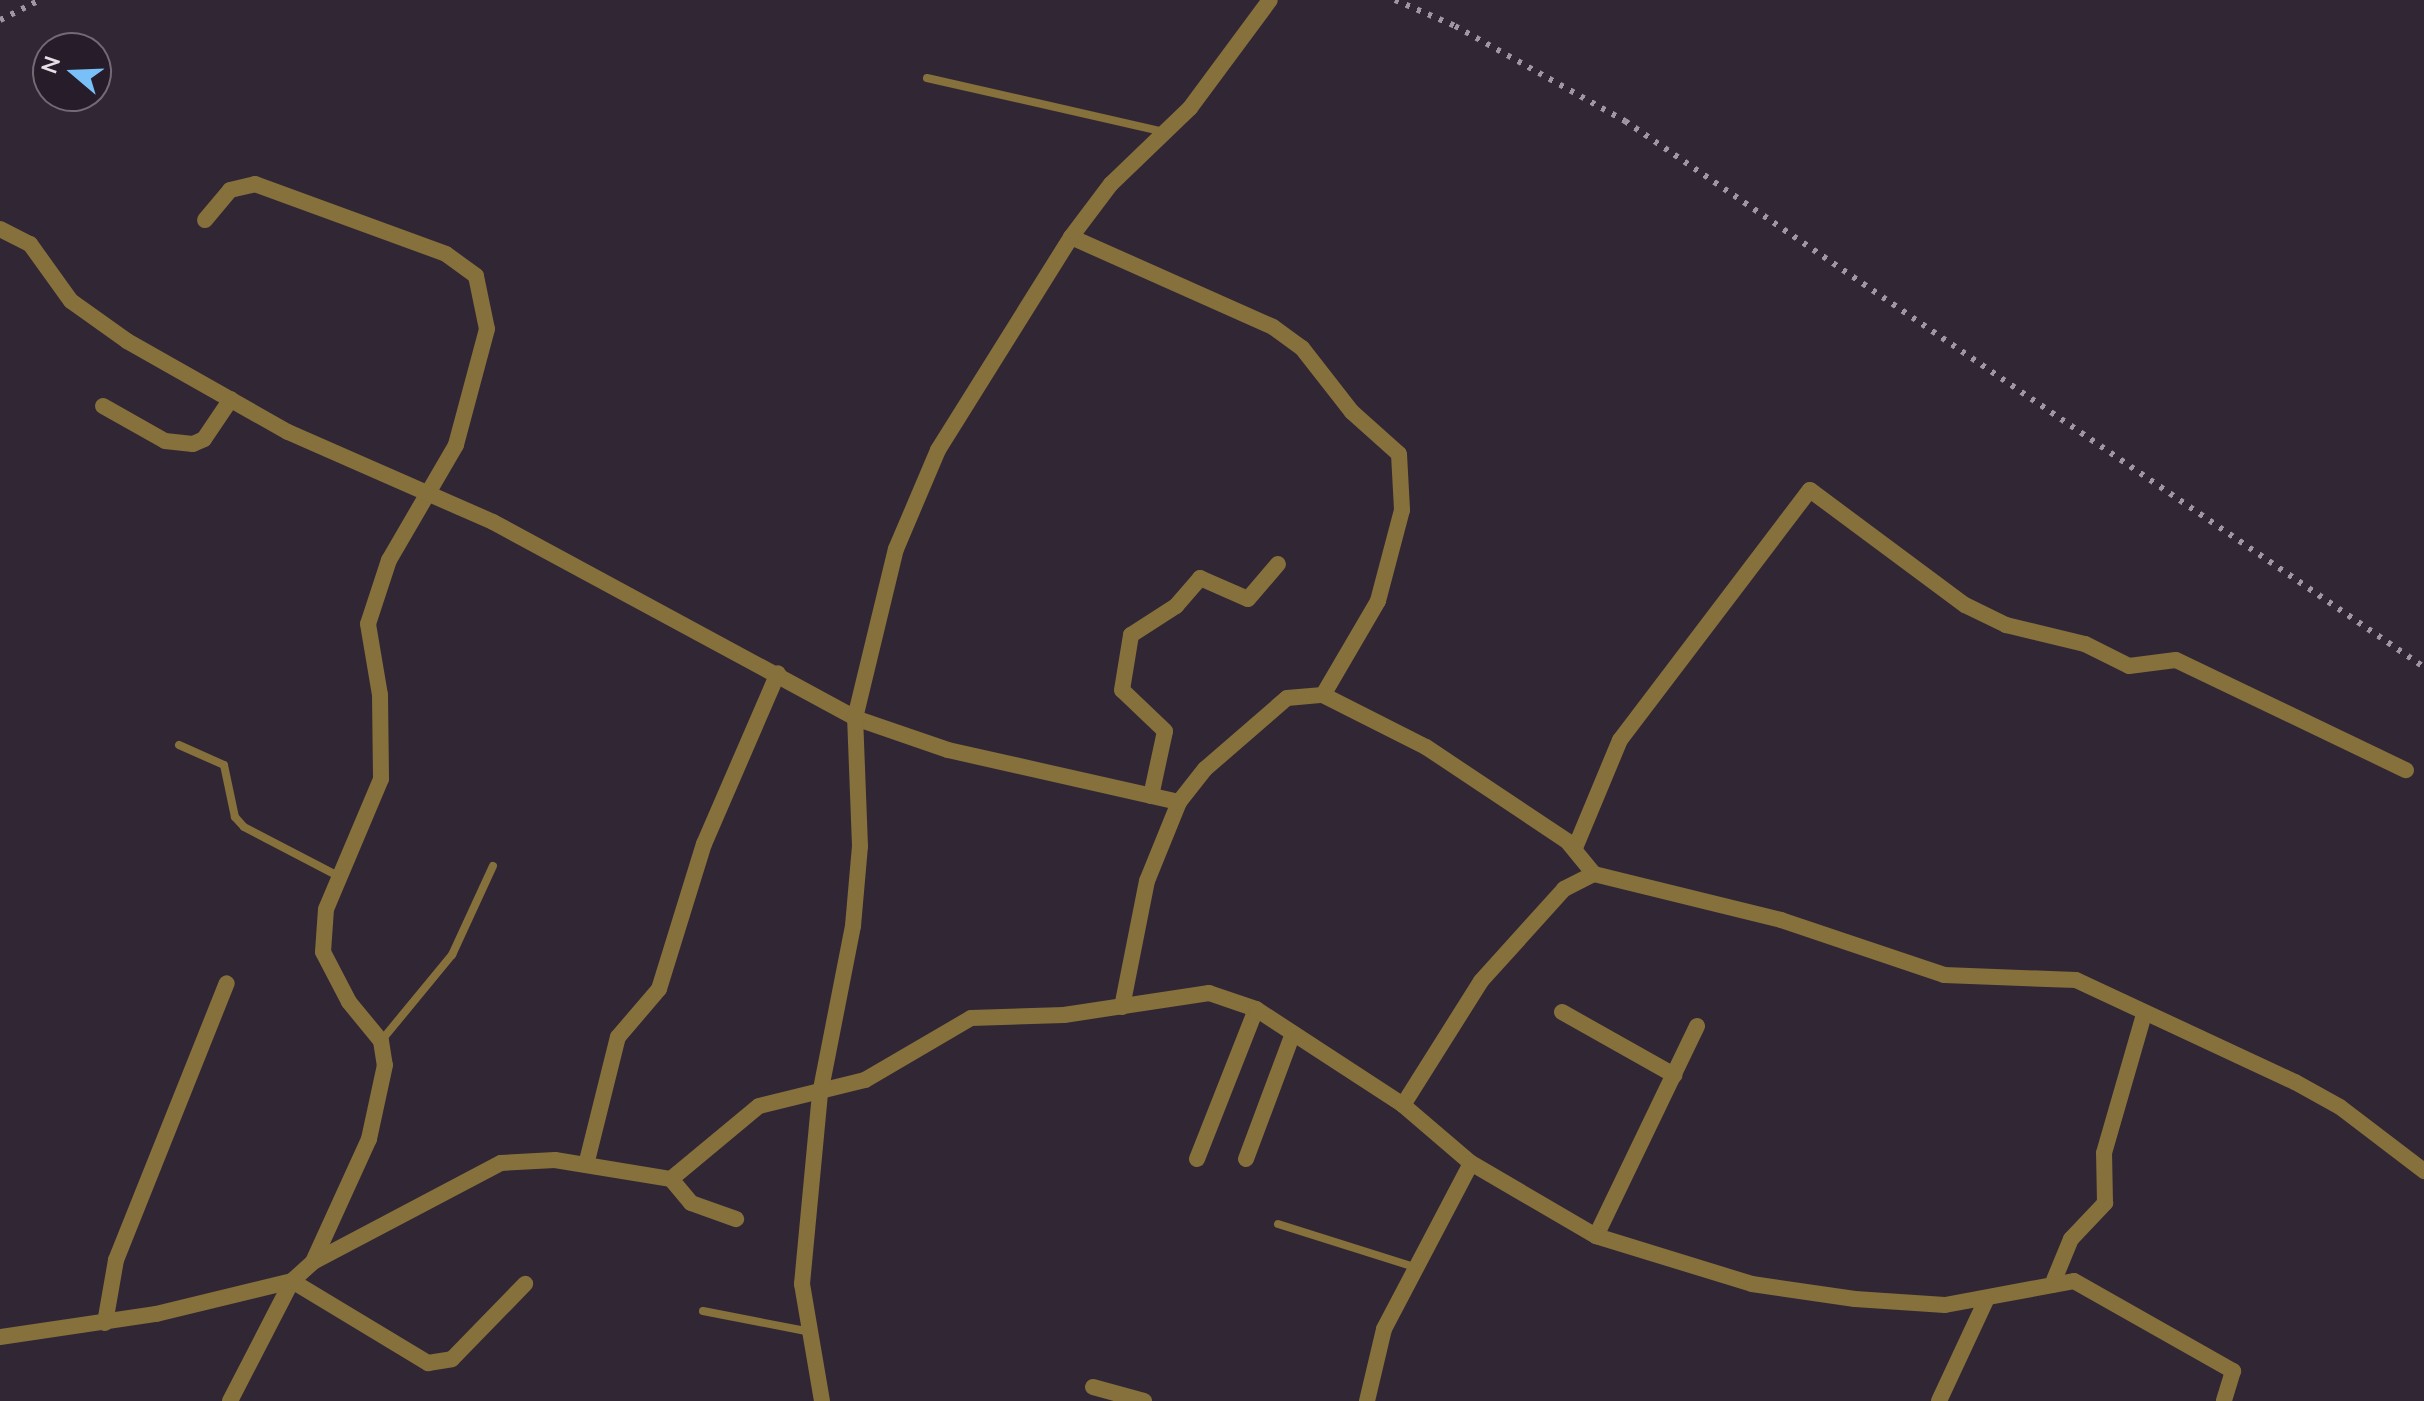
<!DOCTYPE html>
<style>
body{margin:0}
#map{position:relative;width:2424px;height:1401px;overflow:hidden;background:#312633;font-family:"Nunito Sans",sans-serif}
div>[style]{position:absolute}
.lane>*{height:8px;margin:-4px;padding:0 4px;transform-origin:4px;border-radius:4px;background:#86703b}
.street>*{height:16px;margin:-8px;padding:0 8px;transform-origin:8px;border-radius:8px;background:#86703b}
.rail>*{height:6px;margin-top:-3px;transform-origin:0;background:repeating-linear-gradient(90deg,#a097a2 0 4px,transparent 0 12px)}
span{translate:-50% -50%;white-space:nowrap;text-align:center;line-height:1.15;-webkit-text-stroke:8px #271c29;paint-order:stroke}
.north{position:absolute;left:32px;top:32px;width:80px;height:80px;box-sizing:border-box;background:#271c29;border:2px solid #746a75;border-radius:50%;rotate:289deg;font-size:22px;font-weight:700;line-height:32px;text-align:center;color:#e7dfe8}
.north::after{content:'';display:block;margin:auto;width:28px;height:36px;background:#79bff8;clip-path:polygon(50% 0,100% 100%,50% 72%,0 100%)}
</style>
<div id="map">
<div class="lane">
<div style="left:927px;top:78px;width:244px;rotate:12.8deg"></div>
<div style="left:179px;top:745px;width:49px;rotate:24deg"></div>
<div style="left:224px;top:765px;width:53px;rotate:78.1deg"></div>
<div style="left:235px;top:817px;width:13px;rotate:48deg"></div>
<div style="left:244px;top:827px;width:108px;rotate:27.5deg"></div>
<div style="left:381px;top:1041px;width:112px;rotate:-50.5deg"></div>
<div style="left:452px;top:955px;width:98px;rotate:-65.3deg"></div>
<div style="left:1278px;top:1224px;width:143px;rotate:17.5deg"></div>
<div style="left:703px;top:1311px;width:110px;rotate:11deg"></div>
</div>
<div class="street">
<div style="left:205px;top:220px;width:39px;rotate:-50deg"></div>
<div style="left:230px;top:190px;width:26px;rotate:-13deg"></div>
<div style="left:255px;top:184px;width:203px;rotate:20.1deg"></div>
<div style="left:446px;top:254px;width:37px;rotate:36deg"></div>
<div style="left:476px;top:276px;width:54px;rotate:78.3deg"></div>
<div style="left:487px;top:329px;width:120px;rotate:105deg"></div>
<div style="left:456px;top:445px;width:133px;rotate:120.2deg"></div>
<div style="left:389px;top:560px;width:67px;rotate:108.2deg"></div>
<div style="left:368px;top:624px;width:72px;rotate:80.4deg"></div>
<div style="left:380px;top:695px;width:84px;rotate:89.3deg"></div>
<div style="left:381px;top:779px;width:141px;rotate:112.9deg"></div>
<div style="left:326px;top:909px;width:43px;rotate:94deg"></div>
<div style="left:323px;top:952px;width:56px;rotate:62.5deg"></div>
<div style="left:349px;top:1002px;width:50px;rotate:50.6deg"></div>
<div style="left:381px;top:1041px;width:24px;rotate:81deg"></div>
<div style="left:385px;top:1065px;width:76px;rotate:102.2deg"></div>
<div style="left:369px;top:1139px;width:135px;rotate:114.5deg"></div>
<div style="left:0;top:229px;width:34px;rotate:27deg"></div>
<div style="left:30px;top:244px;width:70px;rotate:54.3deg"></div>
<div style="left:71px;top:301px;width:69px;rotate:35.5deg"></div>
<div style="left:127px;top:341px;width:185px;rotate:29.5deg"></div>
<div style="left:288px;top:432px;width:224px;rotate:23.7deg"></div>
<div style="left:493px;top:522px;width:412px;rotate:28.4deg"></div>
<div style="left:855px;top:718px;width:98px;rotate:19deg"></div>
<div style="left:948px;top:750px;width:237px;rotate:12.7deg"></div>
<div style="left:1071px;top:237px;width:221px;rotate:24deg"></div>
<div style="left:1273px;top:327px;width:36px;rotate:36deg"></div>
<div style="left:1302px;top:348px;width:81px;rotate:52deg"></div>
<div style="left:1352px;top:412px;width:63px;rotate:41.8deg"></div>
<div style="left:1399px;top:454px;width:56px;rotate:86.9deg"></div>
<div style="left:1402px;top:510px;width:94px;rotate:104.8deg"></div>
<div style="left:1378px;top:601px;width:109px;rotate:120.3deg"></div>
<div style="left:103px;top:406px;width:71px;rotate:29.4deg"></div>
<div style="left:165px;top:441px;width:28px;rotate:6deg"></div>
<div style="left:193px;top:444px;width:12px;rotate:-24deg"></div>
<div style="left:204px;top:439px;width:48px;rotate:-56deg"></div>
<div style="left:1151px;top:796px;width:66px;rotate:-77.8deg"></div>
<div style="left:1165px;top:731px;width:59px;rotate:-136.4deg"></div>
<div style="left:1122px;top:690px;width:56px;rotate:-80.7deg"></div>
<div style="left:1131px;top:635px;width:54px;rotate:-32.8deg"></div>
<div style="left:1176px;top:606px;width:37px;rotate:-49deg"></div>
<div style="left:1200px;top:578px;width:52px;rotate:23.6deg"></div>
<div style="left:1248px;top:599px;width:46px;rotate:-49.4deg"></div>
<div style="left:1575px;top:848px;width:117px;rotate:-67.4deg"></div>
<div style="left:1620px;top:740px;width:314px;rotate:-52.8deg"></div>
<div style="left:1810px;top:490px;width:193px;rotate:36.6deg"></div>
<div style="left:1965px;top:605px;width:46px;rotate:26deg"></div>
<div style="left:2006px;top:625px;width:81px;rotate:13.5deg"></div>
<div style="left:2085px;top:644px;width:49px;rotate:26.6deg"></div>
<div style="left:2129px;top:666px;width:47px;rotate:-7.3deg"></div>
<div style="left:2176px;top:660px;width:255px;rotate:25.6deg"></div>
<div style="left:1122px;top:1007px;width:128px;rotate:-78.8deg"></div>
<div style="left:1147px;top:881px;width:85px;rotate:-67.9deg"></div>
<div style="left:1179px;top:802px;width:42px;rotate:-51.8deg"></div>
<div style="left:1205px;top:769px;width:108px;rotate:-40.9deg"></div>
<div style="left:1287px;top:698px;width:36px;rotate:-5deg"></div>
<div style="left:1323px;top:695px;width:115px;rotate:26.8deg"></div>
<div style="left:1426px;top:747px;width:169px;rotate:33.7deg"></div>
<div style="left:1567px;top:841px;width:43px;rotate:50.7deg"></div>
<div style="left:1562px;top:1012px;width:129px;rotate:29.4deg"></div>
<div style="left:1403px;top:1105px;width:146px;rotate:-57.8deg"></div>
<div style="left:1481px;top:981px;width:124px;rotate:-47.9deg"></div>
<div style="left:1564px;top:889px;width:34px;rotate:-27deg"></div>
<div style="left:1594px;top:874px;width:193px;rotate:13.8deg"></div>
<div style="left:1781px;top:920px;width:172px;rotate:18.6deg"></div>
<div style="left:1944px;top:975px;width:132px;rotate:2.2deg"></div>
<div style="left:2076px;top:980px;width:242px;rotate:25deg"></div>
<div style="left:2295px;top:1082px;width:51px;rotate:29.1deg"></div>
<div style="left:2340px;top:1107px;width:106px;rotate:37.3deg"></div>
<div style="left:1197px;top:1159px;width:161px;rotate:-68.5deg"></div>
<div style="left:1246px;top:1159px;width:134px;rotate:-69.5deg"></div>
<div style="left:586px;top:1165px;width:132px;rotate:-76deg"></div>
<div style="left:618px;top:1037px;width:63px;rotate:-49.5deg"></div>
<div style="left:659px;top:989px;width:152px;rotate:-72.8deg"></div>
<div style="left:704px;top:844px;width:186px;rotate:-66.6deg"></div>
<div style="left:671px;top:1179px;width:31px;rotate:50deg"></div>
<div style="left:691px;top:1203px;width:48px;rotate:19.6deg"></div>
<div style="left:1596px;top:1236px;width:233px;rotate:-64.3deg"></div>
<div style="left:2052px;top:1285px;width:50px;rotate:-67.6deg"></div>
<div style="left:2071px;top:1239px;width:50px;rotate:-46.6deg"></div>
<div style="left:2105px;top:1203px;width:50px;rotate:-91.1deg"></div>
<div style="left:2104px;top:1153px;width:145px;rotate:-73.9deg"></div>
<div style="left:105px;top:1323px;width:64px;rotate:-80.1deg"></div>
<div style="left:116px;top:1260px;width:298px;rotate:-68.2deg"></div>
<div style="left:0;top:1337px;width:158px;rotate:-8.4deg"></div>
<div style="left:156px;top:1314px;width:140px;rotate:-13.6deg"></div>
<div style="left:292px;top:1281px;width:28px;rotate:-42deg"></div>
<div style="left:313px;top:1262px;width:212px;rotate:-27.8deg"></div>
<div style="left:501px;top:1163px;width:54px;rotate:-3.2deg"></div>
<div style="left:555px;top:1160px;width:118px;rotate:9.3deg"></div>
<div style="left:671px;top:1179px;width:114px;rotate:-39.7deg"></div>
<div style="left:759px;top:1106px;width:109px;rotate:-13.8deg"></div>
<div style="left:865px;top:1080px;width:123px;rotate:-30.3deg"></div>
<div style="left:971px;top:1018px;width:93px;rotate:-1.8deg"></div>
<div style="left:1064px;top:1015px;width:147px;rotate:-8.6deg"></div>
<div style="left:1209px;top:993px;width:50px;rotate:18.8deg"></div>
<div style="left:1256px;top:1009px;width:176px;rotate:33.1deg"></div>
<div style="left:1403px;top:1105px;width:89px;rotate:40.5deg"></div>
<div style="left:1471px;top:1163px;width:145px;rotate:30.3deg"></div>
<div style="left:1596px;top:1236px;width:163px;rotate:17.1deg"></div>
<div style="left:1752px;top:1284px;width:104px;rotate:8.3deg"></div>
<div style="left:1855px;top:1299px;width:90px;rotate:3.8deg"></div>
<div style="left:1945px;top:1305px;width:131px;rotate:-10.5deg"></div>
<div style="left:2074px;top:1281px;width:183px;rotate:29.5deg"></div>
<div style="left:2233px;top:1371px;width:31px;rotate:107deg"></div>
<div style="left:1093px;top:1387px;width:53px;rotate:15.4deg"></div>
<div style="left:230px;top:1401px;width:135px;rotate:-62.7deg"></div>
<div style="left:292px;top:1281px;width:159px;rotate:31.1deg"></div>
<div style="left:428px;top:1363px;width:24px;rotate:-9deg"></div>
<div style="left:452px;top:1359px;width:105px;rotate:-45.8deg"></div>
<div style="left:822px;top:1401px;width:119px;rotate:-99.7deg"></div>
<div style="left:802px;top:1284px;width:191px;rotate:-84.6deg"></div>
<div style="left:820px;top:1094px;width:171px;rotate:-78.9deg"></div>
<div style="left:853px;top:926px;width:80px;rotate:-85deg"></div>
<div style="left:860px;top:846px;width:128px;rotate:-92.2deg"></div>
<div style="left:855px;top:718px;width:174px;rotate:-76.4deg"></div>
<div style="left:896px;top:549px;width:108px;rotate:-67deg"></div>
<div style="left:938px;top:450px;width:251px;rotate:-58deg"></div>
<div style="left:1071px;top:237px;width:66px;rotate:-53deg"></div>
<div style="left:1111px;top:184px;width:110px;rotate:-43.9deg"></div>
<div style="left:1190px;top:108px;width:134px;rotate:-53.5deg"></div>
<div style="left:1367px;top:1401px;width:74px;rotate:-76.7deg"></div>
<div style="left:1384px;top:1329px;width:187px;rotate:-62.3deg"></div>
<div style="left:1939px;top:1401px;width:111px;rotate:-65deg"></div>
</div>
<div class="rail">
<div style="left:1395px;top:0;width:65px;rotate:23.4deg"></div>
<div style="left:1455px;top:26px;width:195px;rotate:29.2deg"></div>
<div style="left:1625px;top:121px;width:968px;rotate:34.35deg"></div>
<div style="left:0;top:20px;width:45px;rotate:-26.6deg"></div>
</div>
<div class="north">N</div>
</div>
